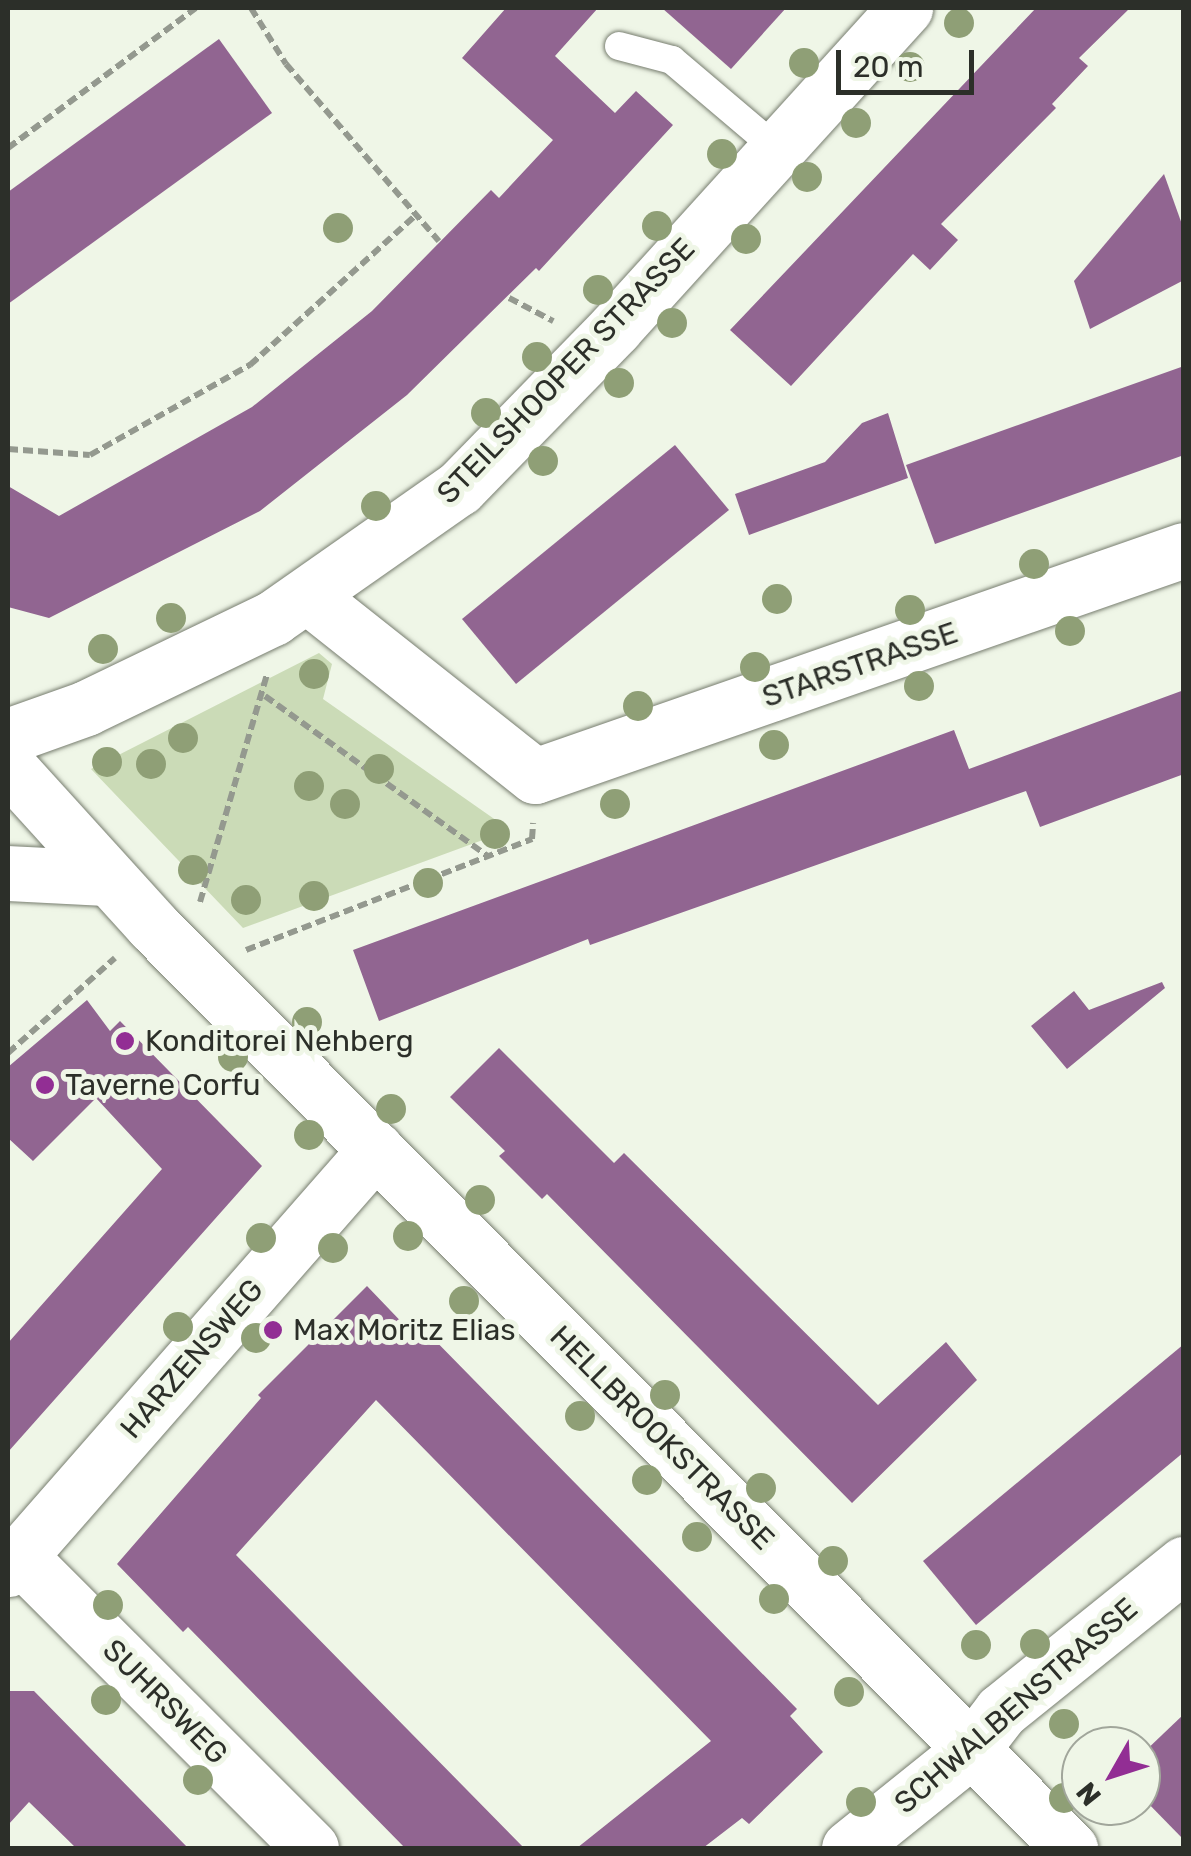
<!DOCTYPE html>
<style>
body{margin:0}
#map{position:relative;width:1191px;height:1856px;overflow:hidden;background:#eff6e7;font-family:Rubik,sans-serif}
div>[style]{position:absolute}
.green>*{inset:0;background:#cbdbb7}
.building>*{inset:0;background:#916591}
.path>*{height:6px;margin-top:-3px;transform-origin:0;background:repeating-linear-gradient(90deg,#94998f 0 10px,transparent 0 15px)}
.roads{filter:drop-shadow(0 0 2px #777d6f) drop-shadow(0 0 2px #777d6f)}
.lane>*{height:28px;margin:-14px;padding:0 14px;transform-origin:14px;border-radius:14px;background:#fff}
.street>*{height:55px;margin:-27.5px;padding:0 27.5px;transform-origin:27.5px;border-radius:27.5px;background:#fff}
.secondary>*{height:55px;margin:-27.5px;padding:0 27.5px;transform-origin:27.5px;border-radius:27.5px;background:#fff}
.trees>*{width:30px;height:30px;margin:-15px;border-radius:50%;background:#8f9f76}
.dots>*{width:28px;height:28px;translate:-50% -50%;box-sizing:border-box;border:5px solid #eff6e7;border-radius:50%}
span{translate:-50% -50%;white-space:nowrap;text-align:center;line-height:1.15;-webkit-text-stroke:10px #eff6e7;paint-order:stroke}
.street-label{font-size:30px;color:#2c2f29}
.poi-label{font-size:30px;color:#2c2f29}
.left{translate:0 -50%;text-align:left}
.frame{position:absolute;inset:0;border:10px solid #2c2f29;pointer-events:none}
.north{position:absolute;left:1061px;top:1726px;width:100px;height:100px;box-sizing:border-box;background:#eff6e7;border:2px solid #a1a69b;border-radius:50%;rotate:231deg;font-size:28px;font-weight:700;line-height:40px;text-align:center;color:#2c2f29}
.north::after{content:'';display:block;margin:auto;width:35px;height:45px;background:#922e94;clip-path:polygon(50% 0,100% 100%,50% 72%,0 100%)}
.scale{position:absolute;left:836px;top:50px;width:138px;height:45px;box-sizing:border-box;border:5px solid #2c2f29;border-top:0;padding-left:12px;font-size:30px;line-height:35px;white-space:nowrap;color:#2c2f29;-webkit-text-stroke:8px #eff6e7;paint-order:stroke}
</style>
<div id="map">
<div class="green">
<div style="clip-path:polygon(319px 653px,332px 664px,323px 699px,510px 830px,243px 928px,91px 769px)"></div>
</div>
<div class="building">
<div style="clip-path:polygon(506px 8px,598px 8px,555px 56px,615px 113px,636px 91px,673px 125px,539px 271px,536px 268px,407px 395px,260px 511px,49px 618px,8px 607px,8px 486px,59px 516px,252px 407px,372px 311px,491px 190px,499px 198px,553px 140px,462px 58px)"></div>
<div style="clip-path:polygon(662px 8px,786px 8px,731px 69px)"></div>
<div style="clip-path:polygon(1036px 8px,1130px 8px,1079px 58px,1088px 66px,1052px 104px,1056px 108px,941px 224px,958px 240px,930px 270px,913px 254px,791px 386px,730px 330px)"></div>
<div style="clip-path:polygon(219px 39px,272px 113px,8px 304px,8px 192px)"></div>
<div style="clip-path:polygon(1164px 174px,1184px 230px,1184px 280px,1090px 329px,1074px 281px)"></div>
<div style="clip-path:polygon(1184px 366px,1184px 455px,935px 544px,906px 465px)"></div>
<div style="clip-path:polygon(888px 413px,908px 478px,749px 535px,735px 494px,825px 462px,862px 423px)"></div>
<div style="clip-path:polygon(675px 445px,729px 510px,516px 684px,462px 619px)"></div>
<div style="clip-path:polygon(1184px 690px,1184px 774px,1040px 827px,1026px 791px,590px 945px,588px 939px,379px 1021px,353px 950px,954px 730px,969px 769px)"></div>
<div style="clip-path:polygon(1162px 982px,1165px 988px,1067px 1069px,1031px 1026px,1074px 991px,1089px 1010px)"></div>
<div style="clip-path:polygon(87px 1000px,110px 1031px,120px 1021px,262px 1166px,8px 1452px,8px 1343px,162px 1169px,96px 1098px,33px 1161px,8px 1138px,8px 1067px)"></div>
<div style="clip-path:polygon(499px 1048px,614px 1163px,624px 1153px,878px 1405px,946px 1342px,977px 1380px,852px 1503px,547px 1194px,542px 1199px,499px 1156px,505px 1151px,450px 1097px)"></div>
<div style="clip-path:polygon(367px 1286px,412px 1333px,420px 1325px,797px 1709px,790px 1716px,823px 1752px,749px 1824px,742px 1818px,703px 1848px,577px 1848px,711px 1741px,376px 1400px,236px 1555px,524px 1848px,405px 1848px,188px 1627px,183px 1632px,117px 1564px,261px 1398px,258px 1395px)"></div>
<div style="clip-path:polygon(1184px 1344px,1184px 1452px,976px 1625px,923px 1561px)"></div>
<div style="clip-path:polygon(8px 1691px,34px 1691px,188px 1848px,76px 1848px,29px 1802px,8px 1825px)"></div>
<div style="clip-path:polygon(1184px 1714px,1184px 1840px,1141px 1796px,1141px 1755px)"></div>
</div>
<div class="path">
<div style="left:251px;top:8px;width:66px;rotate:58deg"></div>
<div style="left:286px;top:64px;width:234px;rotate:49.2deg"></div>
<div style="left:8px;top:148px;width:234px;rotate:-36.7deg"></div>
<div style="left:509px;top:298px;width:50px;rotate:27.6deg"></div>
<div style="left:8px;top:449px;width:82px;rotate:4.2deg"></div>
<div style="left:90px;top:455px;width:184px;rotate:-29.4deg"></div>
<div style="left:250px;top:365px;width:221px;rotate:-42.1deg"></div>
<div style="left:265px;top:696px;width:274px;rotate:35.7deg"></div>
<div style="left:200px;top:902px;width:238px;rotate:-73.6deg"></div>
<div style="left:246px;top:950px;width:307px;rotate:-21.2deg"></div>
<div style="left:532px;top:839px;width:16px;rotate:-86deg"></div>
<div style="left:8px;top:1053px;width:143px;rotate:-41.6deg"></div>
</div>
<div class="roads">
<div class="lane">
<div style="left:619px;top:46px;width:55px;rotate:14.8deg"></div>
<div style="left:672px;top:60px;width:138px;rotate:40.3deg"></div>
</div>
<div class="street">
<div style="left:309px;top:597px;width:288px;rotate:38.4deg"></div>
<div style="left:535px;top:776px;width:687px;rotate:-19.2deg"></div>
<div style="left:19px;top:1556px;width:413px;rotate:45deg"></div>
<div style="left:8px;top:1569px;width:558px;rotate:-48.78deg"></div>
<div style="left:849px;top:1848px;width:156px;rotate:-38.8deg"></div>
<div style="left:971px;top:1750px;width:49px;rotate:-52.4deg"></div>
<div style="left:1001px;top:1711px;width:235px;rotate:-38.8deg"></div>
</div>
<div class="secondary">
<div style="left:8px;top:736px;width:83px;rotate:-19.7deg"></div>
<div style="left:86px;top:708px;width:208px;rotate:-25.7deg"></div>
<div style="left:273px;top:618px;width:227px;rotate:-35deg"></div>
<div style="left:459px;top:488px;width:223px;rotate:-45.7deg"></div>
<div style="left:615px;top:328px;width:432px;rotate:-47.8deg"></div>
<div style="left:8px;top:766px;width:215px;rotate:47.8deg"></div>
<div style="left:152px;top:925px;width:1302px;rotate:45.16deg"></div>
<div style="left:8px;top:873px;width:100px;rotate:2.9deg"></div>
</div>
</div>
<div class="trees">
<div style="left:959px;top:23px"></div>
<div style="left:804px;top:63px"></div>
<div style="left:910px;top:67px"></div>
<div style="left:856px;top:123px"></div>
<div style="left:722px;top:154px"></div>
<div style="left:807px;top:177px"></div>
<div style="left:657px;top:226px"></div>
<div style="left:338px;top:228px"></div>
<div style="left:746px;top:239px"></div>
<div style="left:598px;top:290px"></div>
<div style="left:672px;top:323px"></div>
<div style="left:537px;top:357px"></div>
<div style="left:619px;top:383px"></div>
<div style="left:486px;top:413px"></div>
<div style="left:543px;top:461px"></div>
<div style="left:376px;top:506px"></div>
<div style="left:1034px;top:564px"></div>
<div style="left:777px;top:599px"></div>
<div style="left:910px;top:610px"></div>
<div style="left:171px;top:618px"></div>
<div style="left:1070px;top:631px"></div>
<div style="left:103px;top:649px"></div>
<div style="left:755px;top:667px"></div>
<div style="left:314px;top:674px"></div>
<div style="left:919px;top:686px"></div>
<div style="left:638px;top:706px"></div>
<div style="left:183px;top:738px"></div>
<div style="left:774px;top:745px"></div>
<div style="left:107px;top:762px"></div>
<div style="left:151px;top:764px"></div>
<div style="left:379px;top:769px"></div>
<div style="left:309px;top:786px"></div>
<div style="left:345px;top:804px"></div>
<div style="left:615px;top:804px"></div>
<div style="left:495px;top:834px"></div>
<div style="left:193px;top:870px"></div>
<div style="left:428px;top:883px"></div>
<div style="left:314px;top:896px"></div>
<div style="left:246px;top:900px"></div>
<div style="left:307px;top:1022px"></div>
<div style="left:233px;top:1057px"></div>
<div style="left:391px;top:1109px"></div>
<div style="left:309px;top:1135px"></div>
<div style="left:480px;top:1200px"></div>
<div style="left:408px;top:1236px"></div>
<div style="left:261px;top:1238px"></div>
<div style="left:333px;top:1248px"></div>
<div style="left:464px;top:1301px"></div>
<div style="left:178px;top:1327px"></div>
<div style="left:256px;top:1338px"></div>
<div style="left:665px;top:1395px"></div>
<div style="left:580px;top:1416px"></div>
<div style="left:647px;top:1480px"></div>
<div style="left:761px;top:1488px"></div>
<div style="left:697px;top:1537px"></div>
<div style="left:833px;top:1561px"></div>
<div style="left:774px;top:1599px"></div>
<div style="left:108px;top:1605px"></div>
<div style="left:1035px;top:1644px"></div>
<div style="left:976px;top:1645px"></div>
<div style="left:849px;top:1692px"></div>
<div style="left:106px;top:1700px"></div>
<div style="left:1064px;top:1724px"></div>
<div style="left:198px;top:1780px"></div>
<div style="left:1064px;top:1798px"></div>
<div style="left:861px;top:1802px"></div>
</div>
<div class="dots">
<div style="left:125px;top:1041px;background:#922e94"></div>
<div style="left:45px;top:1085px;background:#922e94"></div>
<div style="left:273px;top:1330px;background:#922e94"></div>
</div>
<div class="street-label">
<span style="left:566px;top:371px;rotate:-46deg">STEILSHOOPER STRASSE</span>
<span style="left:860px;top:665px;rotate:-19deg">STARSTRASSE</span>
<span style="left:192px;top:1359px;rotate:-49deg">HARZENSWEG</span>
<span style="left:662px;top:1438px;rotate:45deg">HELLBROOKSTRASSE</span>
<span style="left:165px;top:1702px;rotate:45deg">SUHRSWEG</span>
<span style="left:1016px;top:1706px;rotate:-41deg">SCHWALBENSTRASSE</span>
</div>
<div class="poi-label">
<span class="left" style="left:145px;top:1041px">Konditorei Nehberg</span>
<span class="left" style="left:65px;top:1085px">Taverne Corfu</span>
<span class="left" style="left:293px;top:1330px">Max Moritz Elias</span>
</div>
<div class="frame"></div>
<div class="north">N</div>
<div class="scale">20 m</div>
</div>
